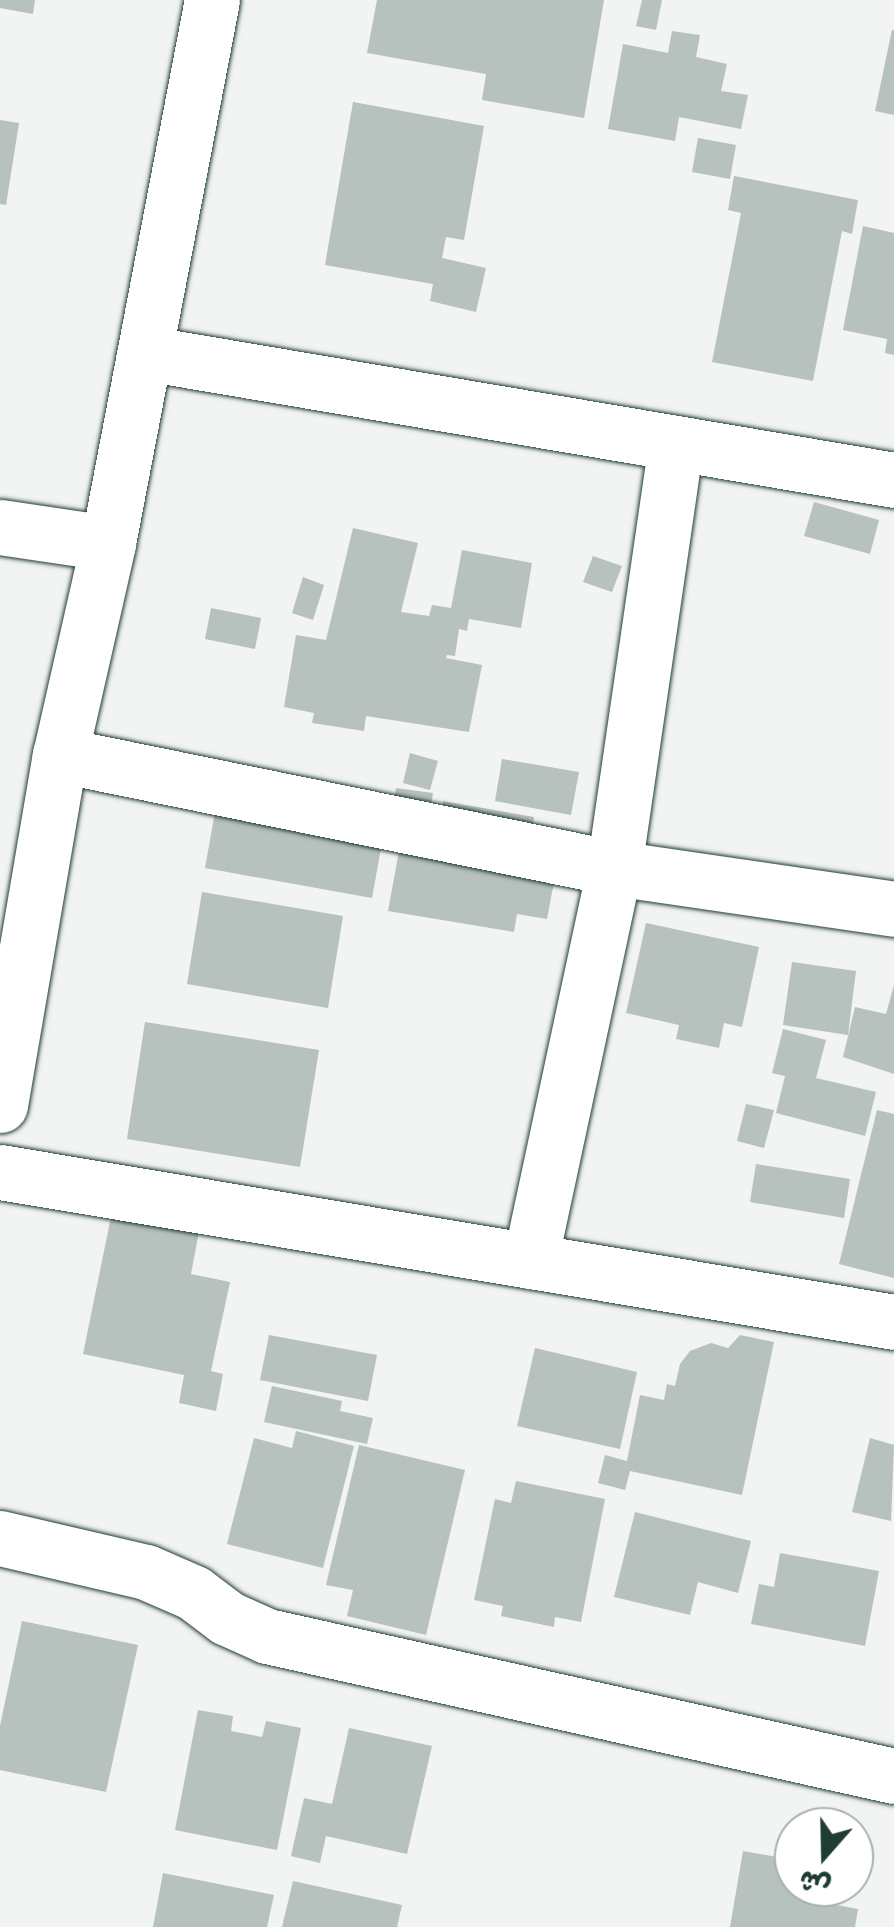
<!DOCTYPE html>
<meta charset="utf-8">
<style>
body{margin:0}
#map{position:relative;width:894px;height:1927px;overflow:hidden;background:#f2f3f3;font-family:"Comic Neue","Playpen Sans Arabic",sans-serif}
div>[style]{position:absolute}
.building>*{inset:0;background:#b7c1bd}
.roads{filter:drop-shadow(0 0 2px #1f3d34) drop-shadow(0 0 2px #1f3d34)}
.minor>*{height:55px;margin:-27.5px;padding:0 27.5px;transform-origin:27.5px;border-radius:27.5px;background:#fff}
span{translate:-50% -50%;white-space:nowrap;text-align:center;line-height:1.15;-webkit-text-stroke:8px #fff;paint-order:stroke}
.north{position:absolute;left:774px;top:1807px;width:100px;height:100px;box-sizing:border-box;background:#fff;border:2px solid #a5b1ae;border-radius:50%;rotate:200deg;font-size:28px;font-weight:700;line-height:40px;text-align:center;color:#1f3d34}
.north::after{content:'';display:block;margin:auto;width:35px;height:45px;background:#1f3d34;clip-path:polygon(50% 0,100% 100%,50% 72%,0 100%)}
</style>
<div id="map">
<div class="building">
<div style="clip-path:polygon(0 0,35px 0,33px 14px,0 8px)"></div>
<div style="clip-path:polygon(377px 0,604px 0,584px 118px,482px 100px,486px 74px,367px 53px)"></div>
<div style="clip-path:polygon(642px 0,662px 0,656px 30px,636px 26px)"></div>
<div style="clip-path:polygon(892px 30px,894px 30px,894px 115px,875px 111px)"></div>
<div style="clip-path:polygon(672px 31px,700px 35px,696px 57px,727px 64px,721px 91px,748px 95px,741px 129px,679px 117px,675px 141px,608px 129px,623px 44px,668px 53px)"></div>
<div style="clip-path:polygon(353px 102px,484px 126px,464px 240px,446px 237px,442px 258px,486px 268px,476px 312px,430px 301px,433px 284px,325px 265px)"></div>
<div style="clip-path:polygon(0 120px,19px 123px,6px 205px,0 204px)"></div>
<div style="clip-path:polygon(698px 138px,736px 145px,730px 179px,692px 172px)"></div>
<div style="clip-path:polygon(734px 176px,858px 200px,852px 234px,842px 231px,813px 381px,712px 362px,741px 213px,728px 210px)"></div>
<div style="clip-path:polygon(863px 226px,894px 233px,894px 355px,885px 353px,887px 339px,843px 330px)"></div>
<div style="clip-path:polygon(814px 502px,879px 520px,870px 554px,804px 536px)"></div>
<div style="clip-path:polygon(353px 528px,418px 543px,401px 612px,429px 616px,432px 605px,451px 608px,462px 550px,532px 563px,521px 628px,469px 619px,467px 631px,459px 629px,455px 656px,447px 655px,446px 658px,482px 665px,469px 732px,366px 716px,364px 731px,312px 723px,314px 713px,284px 707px,296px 635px,326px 640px)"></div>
<div style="clip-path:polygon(593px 556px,622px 566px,612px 592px,583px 582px)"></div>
<div style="clip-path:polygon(303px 577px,324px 585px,313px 620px,292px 613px)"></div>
<div style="clip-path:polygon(211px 608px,261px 618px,255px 649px,205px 639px)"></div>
<div style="clip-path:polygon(410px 753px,438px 761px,430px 790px,403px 783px)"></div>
<div style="clip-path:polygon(502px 759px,579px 772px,571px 815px,495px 801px)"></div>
<div style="clip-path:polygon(396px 788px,433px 793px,430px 813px,393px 807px)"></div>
<div style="clip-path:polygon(218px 795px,385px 826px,372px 898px,205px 868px)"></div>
<div style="clip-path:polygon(443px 801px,534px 817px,527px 861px,557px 866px,547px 919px,517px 914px,514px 932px,388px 911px,401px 840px,435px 847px)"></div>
<div style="clip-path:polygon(202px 892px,343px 916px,328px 1008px,187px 984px)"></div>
<div style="clip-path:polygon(646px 923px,759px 947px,742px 1027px,724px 1023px,719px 1048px,676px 1039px,679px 1025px,626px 1013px)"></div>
<div style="clip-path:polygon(792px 962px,856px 971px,848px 1035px,783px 1025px)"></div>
<div style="clip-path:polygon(894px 985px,894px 1074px,843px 1057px,855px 1007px,886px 1014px)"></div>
<div style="clip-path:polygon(145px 1022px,319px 1050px,300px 1167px,127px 1139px)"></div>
<div style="clip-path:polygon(783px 1029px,826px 1040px,816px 1078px,876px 1092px,865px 1136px,776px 1113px,785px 1076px,772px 1073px)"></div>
<div style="clip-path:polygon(746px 1104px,774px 1110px,764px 1148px,737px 1141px)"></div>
<div style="clip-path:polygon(877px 1110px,894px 1114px,894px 1278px,839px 1264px)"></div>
<div style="clip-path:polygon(756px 1164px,850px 1179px,844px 1218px,750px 1202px)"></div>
<div style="clip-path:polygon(114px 1202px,201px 1221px,191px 1274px,230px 1282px,211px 1371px,223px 1374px,216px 1411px,179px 1403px,184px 1375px,83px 1354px)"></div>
<div style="clip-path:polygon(269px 1335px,377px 1355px,368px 1401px,260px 1380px)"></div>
<div style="clip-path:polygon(740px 1335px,774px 1342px,742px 1495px,630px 1471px,625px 1490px,598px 1483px,605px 1455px,627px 1461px,640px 1395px,664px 1400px,667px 1384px,675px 1386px,680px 1364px,690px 1351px,711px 1343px,728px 1348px)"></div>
<div style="clip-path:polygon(535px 1348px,637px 1372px,620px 1449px,517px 1426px)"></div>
<div style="clip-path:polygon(272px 1386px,342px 1401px,340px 1411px,373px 1418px,367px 1444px,264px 1422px)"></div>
<div style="clip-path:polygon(296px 1431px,354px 1446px,323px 1568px,227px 1544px,254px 1438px,292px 1448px)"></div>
<div style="clip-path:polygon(870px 1438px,894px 1445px,891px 1521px,852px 1512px)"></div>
<div style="clip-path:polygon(359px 1445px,465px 1470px,426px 1635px,347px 1616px,353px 1590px,326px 1585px)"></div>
<div style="clip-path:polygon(516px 1481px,605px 1499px,581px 1622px,555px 1617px,554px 1627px,501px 1616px,503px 1606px,474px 1600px,495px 1499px,511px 1503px)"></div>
<div style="clip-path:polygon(635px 1512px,751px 1541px,738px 1593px,698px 1582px,690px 1615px,614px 1597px)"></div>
<div style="clip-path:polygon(780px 1553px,879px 1571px,865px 1646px,751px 1624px,759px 1584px,774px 1587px)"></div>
<div style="clip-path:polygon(22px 1621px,138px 1645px,106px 1792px,0 1770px,0 1726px)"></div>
<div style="clip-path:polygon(198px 1710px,233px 1716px,231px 1731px,262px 1737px,266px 1721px,301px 1728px,277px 1850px,175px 1830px)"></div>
<div style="clip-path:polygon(349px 1728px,432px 1746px,407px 1854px,326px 1836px,320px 1863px,291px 1856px,304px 1798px,332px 1804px)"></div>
<div style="clip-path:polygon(743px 1851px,794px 1860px,794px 1887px,840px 1887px,837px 1905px,858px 1909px,855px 1927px,730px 1927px)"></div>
<div style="clip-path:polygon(163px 1873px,274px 1895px,267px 1927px,153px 1927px)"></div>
<div style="clip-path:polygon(293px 1881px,402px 1905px,397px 1927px,282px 1927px)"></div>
</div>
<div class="roads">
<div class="minor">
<div style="left:145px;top:353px;width:760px;rotate:9.62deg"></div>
<div style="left:0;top:527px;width:109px;rotate:8.4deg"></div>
<div style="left:60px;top:755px;width:565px;rotate:11.53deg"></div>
<div style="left:614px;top:868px;width:283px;rotate:8.3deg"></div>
<div style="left:0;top:1105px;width:355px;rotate:-80.3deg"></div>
<div style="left:60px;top:755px;width:217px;rotate:-77.2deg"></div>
<div style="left:108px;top:543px;width:553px;rotate:-79.16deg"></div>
<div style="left:0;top:1172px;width:906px;rotate:9.52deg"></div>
<div style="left:530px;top:1261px;width:402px;rotate:-77.9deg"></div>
<div style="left:614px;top:868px;width:429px;rotate:-81.7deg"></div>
<div style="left:0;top:1538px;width:150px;rotate:13.1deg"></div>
<div style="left:146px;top:1572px;width:52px;rotate:23.6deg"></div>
<div style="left:194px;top:1593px;width:41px;rotate:37.1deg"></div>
<div style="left:227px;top:1618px;width:44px;rotate:24.2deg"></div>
<div style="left:267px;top:1636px;width:642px;rotate:12.59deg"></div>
</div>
</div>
<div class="north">ش</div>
</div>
